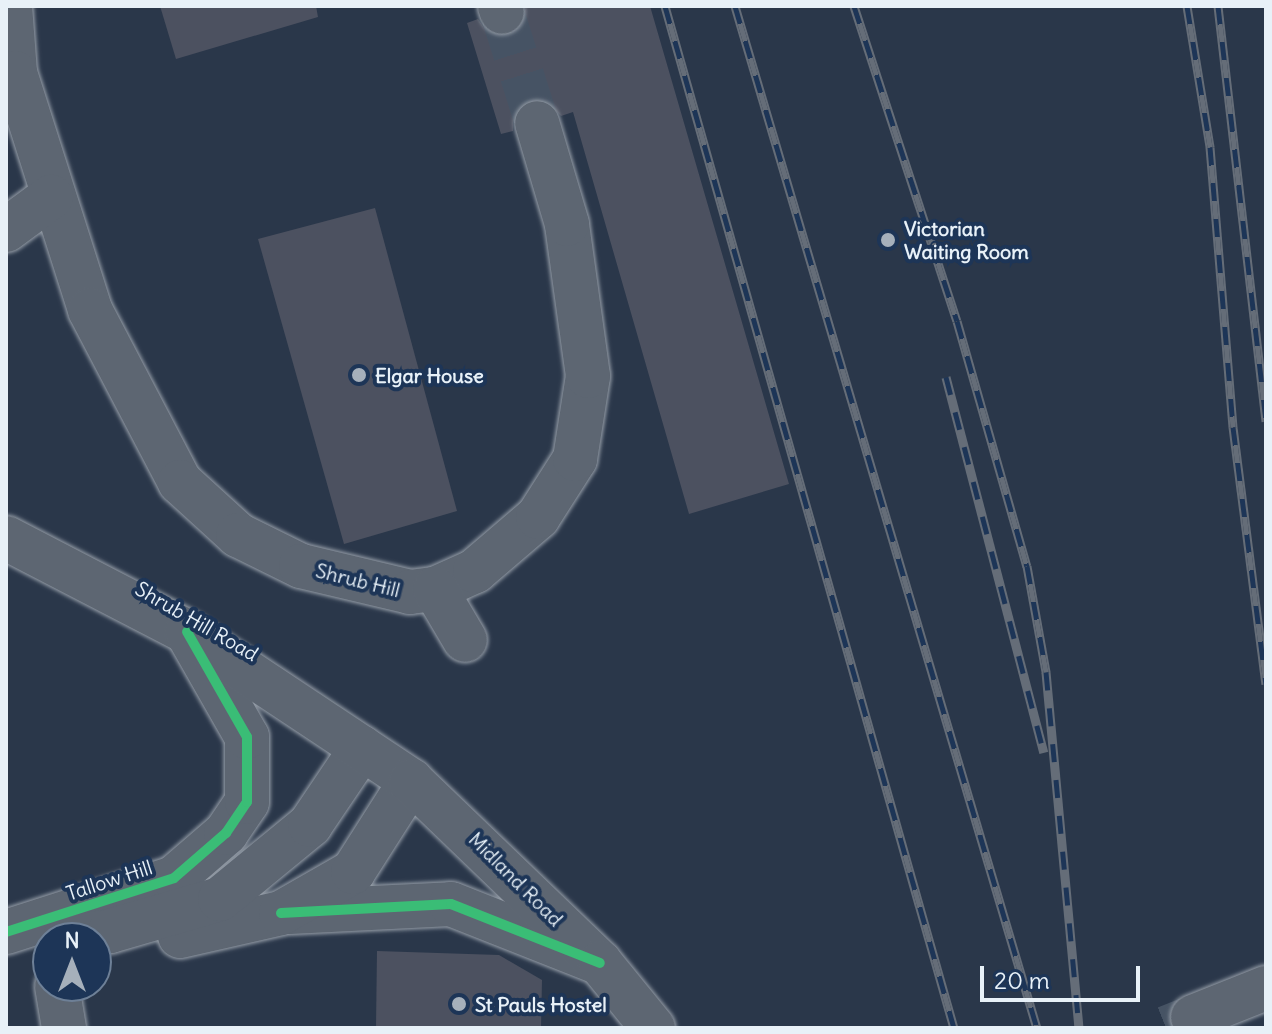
<!DOCTYPE html>
<style>
body{margin:0}
#map{position:relative;width:1272px;height:1034px;overflow:hidden;background:#2a374a;font-family:Delius,sans-serif}
div>[style]{position:absolute}
.building>*{inset:0;background:#4c5160}
.minor-tunnel>*{height:44px;margin-top:-22px;transform-origin:0;background:repeating-linear-gradient(90deg,#465364 0 44px,transparent 0 66px)}
.major-tunnel>*{height:44px;margin-top:-22px;transform-origin:0;background:repeating-linear-gradient(90deg,#465364 0 44px,transparent 0 66px)}
.roads{filter:drop-shadow(0 0 2px #959da7) drop-shadow(0 0 2px #959da7)}
.minor>*{height:44px;margin:-22px;padding:0 22px;transform-origin:22px;border-radius:22px;background:#5d6672}
.major>*{height:44px;margin:-22px;padding:0 22px;transform-origin:22px;border-radius:22px;background:#5d6672}
.rail>*{height:9px;margin-top:-4.5px;transform-origin:0;background:repeating-linear-gradient(90deg,#1d3557 0 18px,#656d78 0 36px);box-sizing:border-box;border-block:2px solid #656d78}
.cycleway>*{height:10px;margin:-5px;padding:0 5px;transform-origin:5px;border-radius:5px;background:#3abd76}
.dots>*{width:22px;height:22px;translate:-50% -50%;box-sizing:border-box;border:4px solid #1d3557;border-radius:50%}
span{translate:-50% -50%;white-space:nowrap;text-align:center;line-height:1.15;-webkit-text-stroke:8px #1d3557;paint-order:stroke}
.poi-label{font-size:20px;color:#e8f1f8;font-weight:700}
.left{translate:0 -50%;text-align:left}
.street-label{font-size:20px;color:#e8f1f8}
.frame{position:absolute;inset:0;border:8px solid #e8f1f8;pointer-events:none}
.north{position:absolute;left:32px;top:922px;width:80px;height:80px;box-sizing:border-box;background:#1d3557;border:2px solid #6e8097;border-radius:50%;rotate:0deg;font-size:22px;font-weight:700;line-height:32px;text-align:center;color:#e8f1f8}
.north::after{content:'';display:block;margin:auto;width:28px;height:36px;background:#a6b0bb;clip-path:polygon(50% 0,100% 100%,50% 72%,0 100%)}
.scale{position:absolute;left:980px;top:966px;width:160px;height:36px;box-sizing:border-box;border:4px solid #e8f1f8;border-top:0;padding-left:10px;font-size:24px;line-height:28px;white-space:nowrap;color:#e8f1f8;-webkit-text-stroke:6px #1d3557;paint-order:stroke}
</style>
<div id="map">
<div class="building">
<div style="clip-path:polygon(160px 6px,316px 6px,318px 17px,176px 59px)"></div>
<div style="clip-path:polygon(526px 6px,650px 6px,789px 484px,689px 514px,573px 112px,561px 116px,544px 99px,529px 99px,513px 116px,513px 131px,501px 134px,467px 23px,478px 19px,486px 31px,509px 36px,521px 28px)"></div>
<div style="clip-path:polygon(375px 208px,457px 511px,344px 544px,258px 239px)"></div>
<div style="clip-path:polygon(377px 951px,499px 955px,542px 980px,541px 1028px,376px 1028px)"></div>
</div>
<div class="minor-tunnel">
<div style="left:502px;top:12px;width:116px;rotate:72.5deg"></div>
</div>
<div class="major-tunnel">
<div style="left:1166px;top:1028px;width:29px;rotate:-22deg"></div>
</div>
<div class="roads">
<div class="minor">
<div style="left:10px;top:6px;width:67px;rotate:85.7deg"></div>
<div style="left:15px;top:73px;width:249px;rotate:72.4deg"></div>
<div style="left:90px;top:310px;width:194px;rotate:62.4deg"></div>
<div style="left:180px;top:482px;width:79px;rotate:42.4deg"></div>
<div style="left:238px;top:535px;width:70px;rotate:26.2deg"></div>
<div style="left:301px;top:566px;width:112px;rotate:13.4deg"></div>
<div style="left:410px;top:592px;width:25px;rotate:-7deg"></div>
<div style="left:435px;top:589px;width:44px;rotate:-24.2deg"></div>
<div style="left:475px;top:571px;width:83px;rotate:-40.6deg"></div>
<div style="left:538px;top:517px;width:69px;rotate:-57.5deg"></div>
<div style="left:575px;top:459px;width:84px;rotate:-81.1deg"></div>
<div style="left:588px;top:376px;width:153px;rotate:-97.9deg"></div>
<div style="left:567px;top:224px;width:105px;rotate:-106.5deg"></div>
<div style="left:500px;top:6px;width:6px;rotate:72deg"></div>
<div style="left:6px;top:230px;width:56px;rotate:-36.3deg"></div>
<div style="left:435px;top:589px;width:59px;rotate:59.5deg"></div>
<div style="left:290px;top:912px;width:161px;rotate:-2.8deg"></div>
<div style="left:451px;top:904px;width:160px;rotate:21.6deg"></div>
<div style="left:6px;top:932px;width:176px;rotate:-17.8deg"></div>
<div style="left:174px;top:878px;width:69px;rotate:-40.9deg"></div>
<div style="left:226px;top:833px;width:37px;rotate:-56deg"></div>
<div style="left:247px;top:802px;width:65px;rotate:-90deg"></div>
<div style="left:247px;top:737px;width:121px;rotate:-119.7deg"></div>
<div style="left:180px;top:936px;width:104px;rotate:-12.8deg"></div>
<div style="left:281px;top:913px;width:83px;rotate:-29.7deg"></div>
<div style="left:353px;top:872px;width:108px;rotate:-57.5deg"></div>
<div style="left:65px;top:938px;width:46px;rotate:-8.8deg"></div>
<div style="left:110px;top:931px;width:115px;rotate:-16.2deg"></div>
<div style="left:220px;top:899px;width:117px;rotate:-39.4deg"></div>
<div style="left:310px;top:825px;width:93px;rotate:-56deg"></div>
<div style="left:57px;top:986px;width:43px;rotate:80.5deg"></div>
</div>
<div class="major">
<div style="left:6px;top:538px;width:204px;rotate:27.4deg"></div>
<div style="left:187px;top:632px;width:269px;rotate:33.6deg"></div>
<div style="left:411px;top:781px;width:262px;rotate:43.9deg"></div>
<div style="left:600px;top:963px;width:84px;rotate:50.8deg"></div>
<div style="left:1193px;top:1017px;width:79px;rotate:-21.7deg"></div>
</div>
</div>
<div class="rail">
<div style="left:665px;top:6px;width:1062px;rotate:74.21deg"></div>
<div style="left:735px;top:6px;width:1066px;rotate:73.54deg"></div>
<div style="left:854px;top:6px;width:331px;rotate:71.9deg"></div>
<div style="left:957px;top:321px;width:255px;rotate:74.1deg"></div>
<div style="left:1027px;top:566px;width:108px;rotate:79.8deg"></div>
<div style="left:1046px;top:672px;width:358px;rotate:84.7deg"></div>
<div style="left:1187px;top:6px;width:143px;rotate:80.7deg"></div>
<div style="left:1210px;top:147px;width:281px;rotate:85.3deg"></div>
<div style="left:1233px;top:427px;width:259px;rotate:82.7deg"></div>
<div style="left:1218px;top:6px;width:418px;rotate:83.4deg"></div>
<div style="left:946px;top:377px;width:388px;rotate:75.4deg"></div>
</div>
<div class="cycleway">
<div style="left:281px;top:913px;width:170px;rotate:-3deg"></div>
<div style="left:451px;top:904px;width:160px;rotate:21.6deg"></div>
<div style="left:6px;top:932px;width:176px;rotate:-17.8deg"></div>
<div style="left:174px;top:878px;width:69px;rotate:-40.9deg"></div>
<div style="left:226px;top:833px;width:37px;rotate:-56deg"></div>
<div style="left:247px;top:802px;width:65px;rotate:-90deg"></div>
<div style="left:247px;top:737px;width:121px;rotate:-119.7deg"></div>
</div>
<div class="dots">
<div style="left:888px;top:240px;background:#a6b0bb"></div>
<div style="left:359px;top:375px;background:#a6b0bb"></div>
<div style="left:459px;top:1004px;background:#a6b0bb"></div>
</div>
<div class="poi-label">
<span class="left" style="left:904px;top:240px">Victorian<br>Waiting Room</span>
<span class="left" style="left:375px;top:375px">Elgar House</span>
<span class="left" style="left:475px;top:1004px">St Pauls Hostel</span>
</div>
<div class="street-label">
<span style="left:358px;top:580px;rotate:14deg">Shrub Hill</span>
<span style="left:197px;top:621px;rotate:30deg">Shrub Hill Road</span>
<span style="left:516px;top:879px;rotate:45deg">Midland Road</span>
<span style="left:109px;top:880px;rotate:-18deg">Tallow Hill</span>
</div>
<div class="frame"></div>
<div class="north">N</div>
<div class="scale">20 m</div>
</div>
